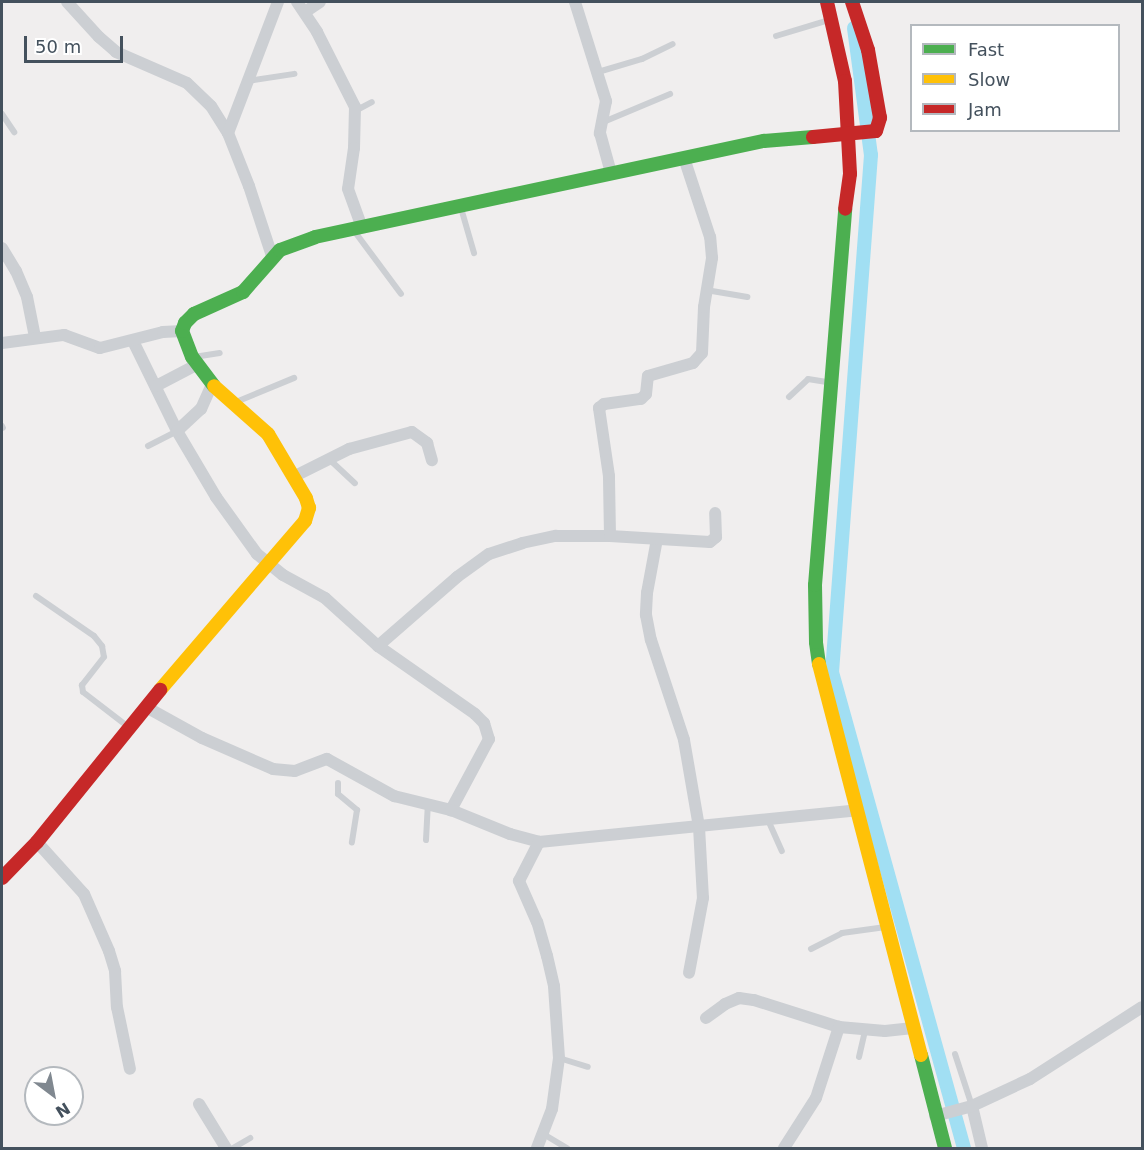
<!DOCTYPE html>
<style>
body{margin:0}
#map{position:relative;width:1144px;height:1150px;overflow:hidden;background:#f0eeee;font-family:"DejaVu Sans",sans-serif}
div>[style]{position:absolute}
.canal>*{height:14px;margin:-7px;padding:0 7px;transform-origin:7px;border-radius:7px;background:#a1dff3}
.lane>*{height:6px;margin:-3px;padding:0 3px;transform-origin:3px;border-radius:3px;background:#cccfd3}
.street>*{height:12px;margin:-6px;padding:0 6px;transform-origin:6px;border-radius:6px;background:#cccfd3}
.fast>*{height:14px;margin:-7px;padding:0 7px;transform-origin:7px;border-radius:7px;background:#4caf50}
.slow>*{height:14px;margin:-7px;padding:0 7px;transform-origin:7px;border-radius:7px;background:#ffc107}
.jam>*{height:14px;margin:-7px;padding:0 7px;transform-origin:7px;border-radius:7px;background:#c62828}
span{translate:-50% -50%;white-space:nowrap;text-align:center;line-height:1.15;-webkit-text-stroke:4.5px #fff;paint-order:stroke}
.frame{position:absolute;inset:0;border:3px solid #44515d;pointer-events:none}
.legend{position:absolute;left:910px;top:24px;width:210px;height:108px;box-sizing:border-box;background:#fff;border:2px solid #b4b9be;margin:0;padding:8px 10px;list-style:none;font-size:18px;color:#44515d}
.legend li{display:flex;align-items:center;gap:12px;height:30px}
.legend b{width:30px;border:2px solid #b4b9be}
.north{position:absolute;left:24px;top:1066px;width:60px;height:60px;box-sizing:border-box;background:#fff;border:2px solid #b4b9be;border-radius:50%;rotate:148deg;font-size:16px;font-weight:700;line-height:24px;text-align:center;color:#44515d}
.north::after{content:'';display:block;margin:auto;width:21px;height:27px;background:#808890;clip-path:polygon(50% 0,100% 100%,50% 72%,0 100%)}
.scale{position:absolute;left:24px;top:36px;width:99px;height:27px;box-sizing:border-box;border:3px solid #44515d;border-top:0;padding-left:8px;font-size:18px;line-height:21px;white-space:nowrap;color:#44515d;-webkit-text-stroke:4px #fff;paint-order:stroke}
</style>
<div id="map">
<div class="canal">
<div style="left:854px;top:28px;width:128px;rotate:82.4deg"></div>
<div style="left:871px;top:155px;width:518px;rotate:94.31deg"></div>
<div style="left:832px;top:672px;width:494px;rotate:74.5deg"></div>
</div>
<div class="lane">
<div style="left:776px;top:36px;width:55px;rotate:-16.8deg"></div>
<div style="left:598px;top:72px;width:46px;rotate:-16.5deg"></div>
<div style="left:642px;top:59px;width:34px;rotate:-26deg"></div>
<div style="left:248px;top:81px;width:47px;rotate:-8.7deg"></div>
<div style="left:355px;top:111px;width:19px;rotate:-28deg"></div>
<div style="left:2px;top:114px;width:22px;rotate:56deg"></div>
<div style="left:601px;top:123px;width:75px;rotate:-22.8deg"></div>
<div style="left:461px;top:208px;width:47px;rotate:73.9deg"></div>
<div style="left:355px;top:232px;width:77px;rotate:53.4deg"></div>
<div style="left:706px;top:290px;width:42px;rotate:9.7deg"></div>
<div style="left:194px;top:357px;width:26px;rotate:-9deg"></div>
<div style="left:789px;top:397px;width:26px;rotate:-43deg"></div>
<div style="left:808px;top:379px;width:19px;rotate:9deg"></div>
<div style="left:236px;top:402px;width:63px;rotate:-22.5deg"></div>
<div style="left:2px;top:426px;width:2px;rotate:63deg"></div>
<div style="left:148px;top:446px;width:33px;rotate:-27deg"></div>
<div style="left:330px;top:460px;width:34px;rotate:43deg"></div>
<div style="left:36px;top:596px;width:70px;rotate:34.6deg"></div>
<div style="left:94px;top:636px;width:13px;rotate:51deg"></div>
<div style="left:102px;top:646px;width:11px;rotate:80deg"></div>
<div style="left:104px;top:657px;width:36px;rotate:128deg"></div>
<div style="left:82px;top:685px;width:7px;rotate:82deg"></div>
<div style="left:83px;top:692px;width:56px;rotate:37.7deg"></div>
<div style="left:338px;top:783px;width:11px;rotate:90deg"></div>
<div style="left:338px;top:794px;width:25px;rotate:40deg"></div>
<div style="left:357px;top:810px;width:33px;rotate:99deg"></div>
<div style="left:768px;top:820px;width:34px;rotate:66deg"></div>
<div style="left:426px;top:840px;width:36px;rotate:-87deg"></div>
<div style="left:811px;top:949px;width:35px;rotate:-27deg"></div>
<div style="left:842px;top:933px;width:44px;rotate:-7.8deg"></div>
<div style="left:955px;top:1054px;width:55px;rotate:71.9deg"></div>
<div style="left:859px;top:1057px;width:27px;rotate:-77deg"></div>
<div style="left:559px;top:1058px;width:30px;rotate:17deg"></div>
<div style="left:545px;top:1135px;width:26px;rotate:31deg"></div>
<div style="left:233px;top:1148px;width:20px;rotate:-30deg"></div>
</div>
<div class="street">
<div style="left:67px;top:2px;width:47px;rotate:47.6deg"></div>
<div style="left:99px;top:37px;width:23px;rotate:41deg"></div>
<div style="left:116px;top:52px;width:77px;rotate:23.6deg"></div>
<div style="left:187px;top:83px;width:33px;rotate:44deg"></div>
<div style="left:211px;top:106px;width:32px;rotate:58deg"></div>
<div style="left:228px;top:133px;width:57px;rotate:68.4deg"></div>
<div style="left:249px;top:186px;width:74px;rotate:71.8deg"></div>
<div style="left:297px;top:2px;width:36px;rotate:56deg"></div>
<div style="left:317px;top:32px;width:84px;rotate:63.1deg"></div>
<div style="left:355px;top:107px;width:41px;rotate:91.4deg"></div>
<div style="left:354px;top:148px;width:41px;rotate:98.3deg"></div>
<div style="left:348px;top:189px;width:38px;rotate:70deg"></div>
<div style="left:575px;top:2px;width:104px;rotate:72.6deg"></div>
<div style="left:606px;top:101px;width:33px;rotate:101deg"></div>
<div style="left:600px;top:133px;width:41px;rotate:74.6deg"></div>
<div style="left:305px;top:12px;width:18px;rotate:-34deg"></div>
<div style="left:228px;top:133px;width:140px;rotate:-69.1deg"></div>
<div style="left:2px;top:248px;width:27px;rotate:59deg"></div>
<div style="left:16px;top:271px;width:28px;rotate:67deg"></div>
<div style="left:27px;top:297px;width:41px;rotate:78.7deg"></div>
<div style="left:133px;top:341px;width:100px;rotate:63.9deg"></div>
<div style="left:177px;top:431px;width:77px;rotate:59.4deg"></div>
<div style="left:216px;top:497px;width:70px;rotate:54.3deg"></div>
<div style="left:257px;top:554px;width:33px;rotate:39deg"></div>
<div style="left:283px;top:575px;width:48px;rotate:28.7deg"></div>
<div style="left:325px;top:598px;width:72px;rotate:42.2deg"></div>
<div style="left:378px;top:646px;width:118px;rotate:35deg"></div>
<div style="left:475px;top:714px;width:13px;rotate:45deg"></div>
<div style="left:484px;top:723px;width:17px;rotate:73deg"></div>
<div style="left:489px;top:739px;width:81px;rotate:118.2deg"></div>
<div style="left:2px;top:343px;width:63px;rotate:-7.4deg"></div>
<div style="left:64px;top:335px;width:38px;rotate:20deg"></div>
<div style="left:100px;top:348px;width:65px;rotate:-14.3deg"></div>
<div style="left:163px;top:332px;width:19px;rotate:-3deg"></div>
<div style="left:156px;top:386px;width:47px;rotate:-27.6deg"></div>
<div style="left:177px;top:431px;width:33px;rotate:-43deg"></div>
<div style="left:201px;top:409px;width:27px;rotate:-66deg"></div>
<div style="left:293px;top:477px;width:63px;rotate:-26.6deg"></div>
<div style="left:349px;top:449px;width:65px;rotate:-15.1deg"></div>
<div style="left:412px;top:432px;width:19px;rotate:36deg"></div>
<div style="left:427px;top:443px;width:18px;rotate:74deg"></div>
<div style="left:610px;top:536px;width:60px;rotate:-91deg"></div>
<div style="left:609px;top:476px;width:69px;rotate:-98.4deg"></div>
<div style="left:599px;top:408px;width:6px;rotate:-39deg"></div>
<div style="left:604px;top:404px;width:37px;rotate:-8deg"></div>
<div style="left:641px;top:399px;width:7px;rotate:-45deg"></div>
<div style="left:646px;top:394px;width:18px;rotate:-84deg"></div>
<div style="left:648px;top:376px;width:47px;rotate:-16.1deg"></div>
<div style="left:693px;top:363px;width:13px;rotate:-48deg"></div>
<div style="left:702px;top:353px;width:46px;rotate:-87.5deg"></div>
<div style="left:704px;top:307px;width:50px;rotate:-80.7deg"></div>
<div style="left:712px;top:258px;width:21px;rotate:-95deg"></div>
<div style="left:710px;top:237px;width:83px;rotate:-108.2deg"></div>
<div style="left:657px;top:539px;width:55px;rotate:100.5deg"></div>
<div style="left:647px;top:593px;width:22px;rotate:93deg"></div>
<div style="left:646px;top:615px;width:25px;rotate:79deg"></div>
<div style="left:651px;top:640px;width:105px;rotate:71.7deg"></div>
<div style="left:684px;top:740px;width:88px;rotate:80.2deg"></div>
<div style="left:699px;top:827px;width:71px;rotate:86.8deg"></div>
<div style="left:703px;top:898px;width:76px;rotate:100.6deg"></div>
<div style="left:378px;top:646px;width:105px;rotate:-41.1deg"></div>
<div style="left:457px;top:577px;width:39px;rotate:-36deg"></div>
<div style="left:489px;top:554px;width:35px;rotate:-18deg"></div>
<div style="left:522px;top:543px;width:35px;rotate:-12deg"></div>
<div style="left:556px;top:536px;width:54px"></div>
<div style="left:610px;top:536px;width:100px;rotate:3.4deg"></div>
<div style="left:710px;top:542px;width:8px;rotate:-40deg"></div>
<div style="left:716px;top:537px;width:24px;rotate:-92deg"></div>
<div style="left:146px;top:707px;width:64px;rotate:29deg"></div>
<div style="left:202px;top:738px;width:77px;rotate:23.6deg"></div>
<div style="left:273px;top:769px;width:22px;rotate:5deg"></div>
<div style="left:295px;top:771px;width:34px;rotate:-21deg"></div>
<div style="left:327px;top:759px;width:77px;rotate:28.9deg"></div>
<div style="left:394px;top:796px;width:59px;rotate:13.8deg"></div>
<div style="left:451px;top:810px;width:64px;rotate:22.1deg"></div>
<div style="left:510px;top:834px;width:30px;rotate:15deg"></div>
<div style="left:539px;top:842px;width:320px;rotate:-5.7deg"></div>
<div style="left:37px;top:842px;width:70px;rotate:47.9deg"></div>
<div style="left:84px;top:894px;width:62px;rotate:66.3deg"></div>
<div style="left:109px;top:951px;width:21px;rotate:73deg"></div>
<div style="left:115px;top:971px;width:36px;rotate:87deg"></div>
<div style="left:117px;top:1007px;width:63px;rotate:78.2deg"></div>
<div style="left:706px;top:1018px;width:24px;rotate:-36deg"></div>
<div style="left:725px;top:1004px;width:15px;rotate:-23deg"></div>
<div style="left:739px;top:998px;width:15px;rotate:8deg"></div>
<div style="left:754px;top:1000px;width:89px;rotate:17.6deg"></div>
<div style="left:839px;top:1027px;width:46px;rotate:5deg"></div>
<div style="left:885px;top:1031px;width:28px;rotate:-6deg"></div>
<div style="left:199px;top:1104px;width:52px;rotate:58.5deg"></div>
<div style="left:972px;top:1106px;width:43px;rotate:76.6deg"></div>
<div style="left:935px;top:1116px;width:38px;rotate:-15deg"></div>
<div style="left:972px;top:1106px;width:64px;rotate:-25deg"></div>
<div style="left:1030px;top:1079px;width:133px;rotate:-32.7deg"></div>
<div style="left:537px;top:1148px;width:42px;rotate:-69deg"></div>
<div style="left:552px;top:1109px;width:51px;rotate:-82.2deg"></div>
<div style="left:559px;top:1058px;width:72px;rotate:-94deg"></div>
<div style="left:554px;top:986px;width:31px;rotate:-103deg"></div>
<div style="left:547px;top:956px;width:35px;rotate:-106deg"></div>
<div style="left:537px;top:922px;width:45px;rotate:-113.7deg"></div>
<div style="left:519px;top:881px;width:44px;rotate:-62.9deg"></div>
<div style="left:784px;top:1148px;width:59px;rotate:-57.4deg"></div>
<div style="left:816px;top:1098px;width:75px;rotate:-72.1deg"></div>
</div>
<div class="fast">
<div style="left:214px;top:386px;width:36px;rotate:-127deg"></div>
<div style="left:192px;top:357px;width:28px;rotate:-111deg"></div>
<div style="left:182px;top:331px;width:9px;rotate:-69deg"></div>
<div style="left:185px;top:323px;width:13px;rotate:-45deg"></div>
<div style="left:194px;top:314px;width:54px;rotate:-24.2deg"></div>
<div style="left:243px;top:292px;width:56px;rotate:-48.6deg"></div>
<div style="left:280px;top:250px;width:37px;rotate:-20deg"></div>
<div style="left:315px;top:237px;width:459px;rotate:-12.1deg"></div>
<div style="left:764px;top:141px;width:49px;rotate:-4.7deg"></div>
<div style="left:819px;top:664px;width:22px;rotate:-98deg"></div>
<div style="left:816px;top:642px;width:57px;rotate:-91deg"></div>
<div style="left:815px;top:585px;width:377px;rotate:-85.4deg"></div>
<div style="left:921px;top:1055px;width:96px;rotate:75.5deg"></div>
</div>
<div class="slow">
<div style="left:819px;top:664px;width:404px;rotate:75.4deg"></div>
<div style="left:160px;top:690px;width:223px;rotate:-49.4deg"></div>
<div style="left:305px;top:521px;width:14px;rotate:-73deg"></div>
<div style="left:309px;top:508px;width:10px;rotate:-107deg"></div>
<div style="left:306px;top:498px;width:74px;rotate:-120.7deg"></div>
<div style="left:268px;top:434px;width:72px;rotate:-138.4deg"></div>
</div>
<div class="jam">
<div style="left:827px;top:2px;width:81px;rotate:77.2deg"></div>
<div style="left:845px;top:81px;width:93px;rotate:86.9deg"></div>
<div style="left:850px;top:174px;width:35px;rotate:98deg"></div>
<div style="left:813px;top:137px;width:63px;rotate:-5.4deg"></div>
<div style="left:876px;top:131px;width:14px;rotate:-73deg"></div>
<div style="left:880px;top:118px;width:69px;rotate:-100deg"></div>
<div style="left:868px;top:50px;width:51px;rotate:-108.4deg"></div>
<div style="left:2px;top:878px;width:50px;rotate:-45.8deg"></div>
<div style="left:37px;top:842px;width:196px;rotate:-51deg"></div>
</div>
<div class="frame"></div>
<ul class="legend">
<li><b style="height:8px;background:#4caf50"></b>Fast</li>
<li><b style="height:8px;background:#ffc107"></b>Slow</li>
<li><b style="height:8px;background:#c62828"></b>Jam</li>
</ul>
<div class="north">N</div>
<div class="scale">50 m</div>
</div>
